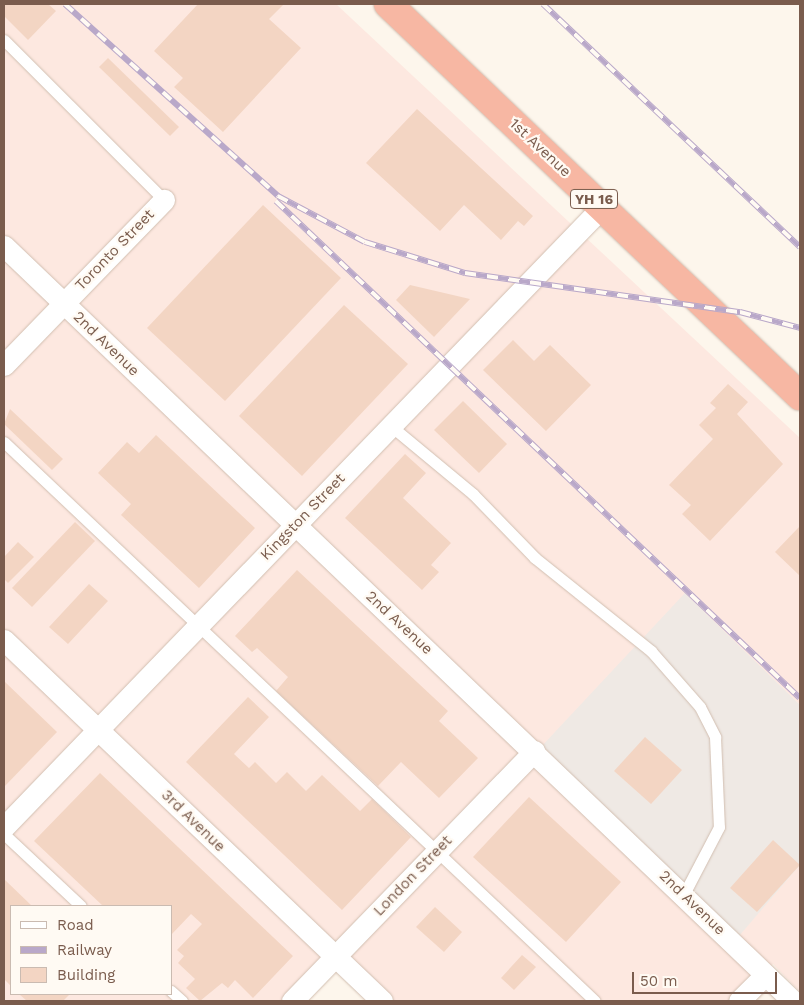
<!DOCTYPE html>
<style>
body{margin:0}
#map{position:relative;width:804px;height:1005px;overflow:hidden;background:#fdf6ec;font-family:"Work Sans",sans-serif}
div>[style]{position:absolute}
.commercial>*{inset:0;background:#fde8e0}
.industrial>*{inset:0;background:#efe9e4}
.building>*{inset:0;background:#f3d5c3}
.roads{filter:drop-shadow(0 0 1px #d1beb0) drop-shadow(0 0 1px #d1beb0)}
.lane>*{height:11px;margin:-5.5px;padding:0 5.5px;transform-origin:5.5px;border-radius:5.5px;background:#fff}
.street>*{height:21px;margin:-10.5px;padding:0 10.5px;transform-origin:10.5px;border-radius:10.5px;background:#fff}
.highway>*{height:28px;margin:-14px;padding:0 14px;transform-origin:14px;border-radius:14px;background:#f7b7a3}
.rail>*{height:5.5px;margin-top:-2.75px;transform-origin:0;background:repeating-linear-gradient(90deg,#fffaf3 0 11px,#b9a8c9 0 22px);box-sizing:border-box;border-block:1px solid #b9a8c9}
span{translate:-50% -50%;white-space:nowrap;text-align:center;line-height:1.15;-webkit-text-stroke:4.5px #fffaf3;paint-order:stroke}
.shield-label span{padding:1px 4px;background:#fffaf3;border:1px solid;border-radius:4px;-webkit-text-stroke-width:0}
.shield-label{font-size:14px;color:#7a5c4d;font-weight:700}
.street-label{font-size:15px;color:#7a5c4d}
.frame{position:absolute;inset:0;border:5px solid #7a5c4d;pointer-events:none}
.legend{position:absolute;left:10px;top:905px;width:162px;height:90px;box-sizing:border-box;background:#fffaf3;border:1px solid #cabbb1;margin:0;padding:6px 9px;list-style:none;font-size:15px;color:#7a5c4d}
.legend li{display:flex;align-items:center;gap:10px;height:25px}
.legend b{width:25px;border:1px solid #cabbb1}
.scale{position:absolute;left:632px;top:972px;width:145px;height:22px;box-sizing:border-box;border:2px solid #7a5c4d;border-top:0;padding-left:6px;font-size:15px;line-height:18px;white-space:nowrap;color:#7a5c4d;-webkit-text-stroke:4px #fffaf3;paint-order:stroke}
</style>
<div id="map">
<div class="commercial">
<div style="clip-path:polygon(evenodd,4px 4px,336px 4px,800px 438px,800px 705px,685px 594px,739px 935px,800px 865px,800px 992px,773px 964px,739px 1001px,391px 1001px,346px 957px,305px 1001px,4px 1001px,4px 4px,11px 906px,171px 906px,171px 994px,11px 994px,11px 906px)"></div>
</div>
<div class="industrial">
<div style="clip-path:polygon(685px 593px,800px 705px,800px 865px,739px 936px,540px 748px)"></div>
</div>
<div class="building">
<div style="clip-path:polygon(4px 4px,48px 4px,56px 11px,28px 40px,4px 16px)"></div>
<div style="clip-path:polygon(198px 4px,284px 4px,269px 19px,301px 48px,223px 132px,174px 87px,183px 78px,154px 51px)"></div>
<div style="clip-path:polygon(108px 58px,179px 127px,170px 136px,99px 67px)"></div>
<div style="clip-path:polygon(417px 109px,533px 216px,524px 226px,518px 221px,501px 240px,464px 205px,440px 231px,366px 163px)"></div>
<div style="clip-path:polygon(263px 205px,341px 278px,225px 401px,147px 328px)"></div>
<div style="clip-path:polygon(410px 285px,470px 299px,434px 337px,396px 300px)"></div>
<div style="clip-path:polygon(344px 305px,408px 364px,302px 476px,239px 416px)"></div>
<div style="clip-path:polygon(513px 340px,534px 361px,550px 345px,591px 385px,546px 431px,483px 370px)"></div>
<div style="clip-path:polygon(728px 384px,748px 402px,737px 414px,783px 464px,710px 541px,682px 514px,691px 505px,669px 485px,713px 439px,699px 425px,716px 408px,710px 403px)"></div>
<div style="clip-path:polygon(463px 401px,507px 444px,479px 473px,434px 430px)"></div>
<div style="clip-path:polygon(10px 409px,63px 459px,52px 470px,4px 424px)"></div>
<div style="clip-path:polygon(156px 435px,255px 528px,199px 588px,121px 515px,131px 504px,98px 473px,127px 442px,139px 453px)"></div>
<div style="clip-path:polygon(405px 454px,426px 473px,403px 498px,451px 543px,431px 565px,439px 572px,422px 590px,345px 518px)"></div>
<div style="clip-path:polygon(75px 522px,95px 541px,32px 607px,12px 588px)"></div>
<div style="clip-path:polygon(800px 526px,800px 576px,775px 552px)"></div>
<div style="clip-path:polygon(18px 542px,34px 557px,8px 583px,4px 579px,4px 557px)"></div>
<div style="clip-path:polygon(297px 570px,448px 711px,439px 721px,478px 758px,439px 798px,401px 762px,378px 786px,276px 691px,288px 677px,257px 648px,252px 652px,235px 636px)"></div>
<div style="clip-path:polygon(89px 584px,108px 601px,68px 644px,49px 627px)"></div>
<div style="clip-path:polygon(4px 681px,57px 732px,4px 787px)"></div>
<div style="clip-path:polygon(248px 697px,269px 717px,234px 754px,249px 768px,255px 762px,276px 783px,287px 772px,306px 791px,322px 775px,360px 811px,372px 799px,411px 837px,342px 910px,186px 762px)"></div>
<div style="clip-path:polygon(645px 737px,682px 770px,651px 804px,614px 771px)"></div>
<div style="clip-path:polygon(100px 773px,293px 956px,253px 998px,235px 980px,228px 988px,222px 983px,200px 1001px,186px 988px,195px 979px,178px 963px,184px 956px,177px 950px,202px 924px,191px 914px,171px 935px,171px 906px,103px 906px,34px 841px)"></div>
<div style="clip-path:polygon(529px 797px,621px 882px,566px 942px,473px 857px)"></div>
<div style="clip-path:polygon(773px 840px,800px 865px,757px 912px,730px 888px)"></div>
<div style="clip-path:polygon(4px 879px,32px 906px,11px 906px,11px 986px,4px 979px)"></div>
<div style="clip-path:polygon(435px 907px,462px 932px,444px 952px,416px 927px)"></div>
<div style="clip-path:polygon(522px 955px,536px 967px,514px 990px,501px 978px)"></div>
<div style="clip-path:polygon(19px 994px,70px 994px,63px 1001px,27px 1001px)"></div>
</div>
<div class="roads">
<div class="lane">
<div style="left:4px;top:40px;width:226px;rotate:45deg"></div>
<div style="left:391px;top:426px;width:107px;rotate:39.7deg"></div>
<div style="left:473px;top:494px;width:89px;rotate:45.9deg"></div>
<div style="left:535px;top:558px;width:149px;rotate:38.7deg"></div>
<div style="left:651px;top:651px;width:74px;rotate:48.8deg"></div>
<div style="left:700px;top:707px;width:34px;rotate:63deg"></div>
<div style="left:715px;top:737px;width:90px;rotate:87.5deg"></div>
<div style="left:719px;top:827px;width:76px;rotate:117.6deg"></div>
<div style="left:4px;top:442px;width:813px;rotate:43.41deg"></div>
<div style="left:4px;top:834px;width:105px;rotate:43.1deg"></div>
<div style="left:171px;top:991px;width:15px;rotate:42deg"></div>
</div>
<div class="street">
<div style="left:4px;top:246px;width:1092px;rotate:43.74deg"></div>
<div style="left:4px;top:365px;width:230px;rotate:-45.9deg"></div>
<div style="left:4px;top:640px;width:523px;rotate:43.68deg"></div>
<div style="left:4px;top:827px;width:861px;rotate:-46.03deg"></div>
<div style="left:292px;top:1001px;width:348px;rotate:-45.9deg"></div>
<div style="left:739px;top:1001px;width:37px;rotate:-45deg"></div>
</div>
<div class="highway">
<div style="left:388px;top:4px;width:569px;rotate:43.58deg"></div>
</div>
</div>
<div class="rail">
<div style="left:65px;top:4px;width:287px;rotate:42deg"></div>
<div style="left:278px;top:196px;width:98px;rotate:27.9deg"></div>
<div style="left:365px;top:242px;width:105px;rotate:17.2deg"></div>
<div style="left:465px;top:273px;width:278px;rotate:8.1deg"></div>
<div style="left:740px;top:312px;width:62px;rotate:14.9deg"></div>
<div style="left:543px;top:4px;width:354px;rotate:43.4deg"></div>
<div style="left:276px;top:201px;width:722px;rotate:43.49deg"></div>
</div>
<div class="shield-label">
<span style="left:594px;top:199px">YH 16</span>
</div>
<div class="street-label">
<span style="left:540px;top:148px;rotate:43deg">1st Avenue</span>
<span style="left:115px;top:250px;rotate:-46deg">Toronto Street</span>
<span style="left:106px;top:344px;rotate:44deg">2nd Avenue</span>
<span style="left:303px;top:517px;rotate:-46deg">Kingston Street</span>
<span style="left:399px;top:623px;rotate:43deg">2nd Avenue</span>
<span style="left:193px;top:821px;rotate:44deg">3rd Avenue</span>
<span style="left:413px;top:876px;rotate:-46deg">London Street</span>
<span style="left:692px;top:903px;rotate:44deg">2nd Avenue</span>
</div>
<div class="frame"></div>
<ul class="legend">
<li><b style="height:6px;background:#fff"></b>Road</li>
<li><b style="height:6px;background:#b9a8c9"></b>Railway</li>
<li><b style="height:14px;background:#f3d5c3"></b>Building</li>
</ul>
<div class="scale">50 m</div>
</div>
